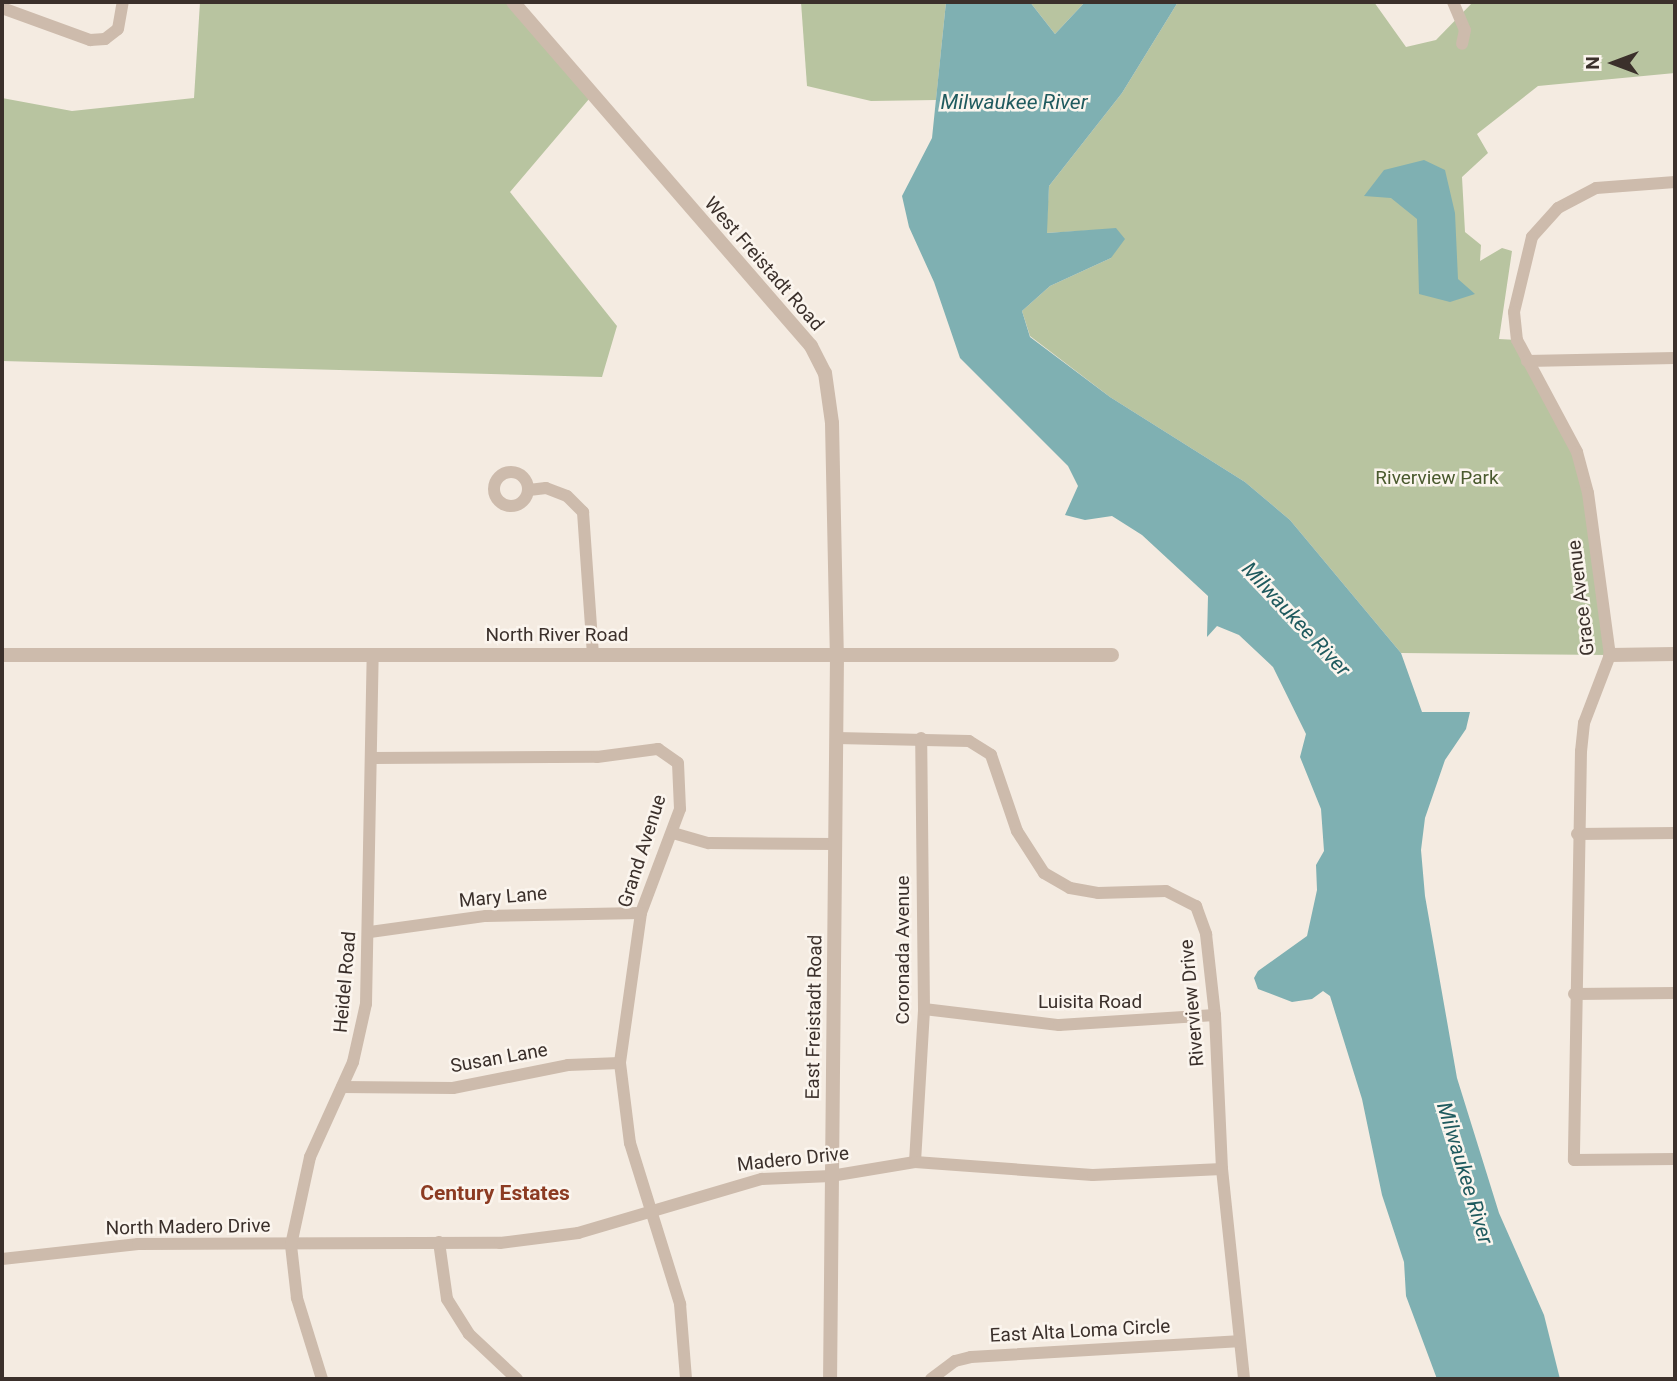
<!DOCTYPE html>
<style>
body{margin:0}
#map{position:relative;width:1677px;height:1381px;overflow:hidden;background:#f4ebe1;font-family:Roboto,sans-serif}
div>[style]{position:absolute}
.green>*{inset:0;background:#b8c4a0}
.water>*{inset:0;background:#7fb0b2}
.minor>*{height:12px;margin:-6px;padding:0 6px;transform-origin:6px;border-radius:6px;background:#cdbbac}
.minor>.ring{margin:-6px;padding:0;box-sizing:content-box;background:none;border:12px solid #cdbbac;border-radius:50%}
.tertiary>*{height:14px;margin:-7px;padding:0 7px;transform-origin:7px;border-radius:7px;background:#cdbbac}
span{translate:-50% -50%;white-space:nowrap;text-align:center;line-height:1.15;-webkit-text-stroke:5px #fbf5ee;paint-order:stroke}
.street-label{font-size:19px;color:#3b302b}
.park-label{font-size:19px;color:#4a5a2e}
.water-label{font-size:21px;color:#1f5a5e;font-style:italic}
.neighbourhood-label{font-size:21px;color:#8c3b22;font-weight:700}
.frame{position:absolute;inset:0;border:4px solid #3b302b;pointer-events:none}
.north{position:absolute;left:1579px;top:28px;width:70px;height:70px;-webkit-text-stroke:5px #fbf5ee;paint-order:stroke;rotate:270deg;font-size:19px;font-weight:700;line-height:28px;text-align:center;color:#3b302b}
.north::after{content:'';display:block;margin:auto;width:24px;height:32px;background:#3b302b;clip-path:polygon(50% 0,100% 100%,50% 72%,0 100%)}
</style>
<div id="map">
<div class="green">
<div style="clip-path:polygon(200px 2px,513px 2px,589px 99px,510px 192px,617px 326px,602px 377px,2px 361px,2px 98px,72px 111px,194px 98px)"></div>
<div style="clip-path:polygon(801px 2px,946px 2px,936px 100px,871px 101px,807px 86px)"></div>
<div style="clip-path:polygon(1030px 2px,1085px 2px,1055px 34px)"></div>
<div style="clip-path:polygon(1178px 2px,1374px 2px,1406px 47px,1436px 40px,1473px 2px,1675px 2px,1675px 73px,1538px 86px,1477px 134px,1488px 153px,1462px 177px,1465px 232px,1481px 245px,1480px 261px,1502px 248px,1512px 251px,1499px 339px,1517px 340px,1577px 452px,1610px 655px,1401px 653px,1290px 520px,1245px 482px,1110px 397px,1030px 336px,1022px 311px,1050px 286px,1111px 258px,1116px 229px,1046px 233px,1049px 186px,1122px 93px)"></div>
</div>
<div class="water">
<div style="clip-path:polygon(946px 2px,1030px 2px,1055px 34px,1085px 2px,1178px 2px,1122px 93px,1049px 186px,1047px 233px,1116px 228px,1125px 239px,1111px 258px,1050px 286px,1022px 311px,1030px 337px,1110px 397px,1245px 482px,1290px 520px,1401px 653px,1422px 712px,1470px 712px,1466px 729px,1445px 760px,1425px 818px,1421px 850px,1425px 896px,1457px 1078px,1499px 1213px,1544px 1315px,1560px 1379px,1437px 1379px,1406px 1296px,1404px 1262px,1382px 1195px,1362px 1099px,1330px 996px,1323px 991px,1312px 999px,1292px 1002px,1258px 989px,1254px 978px,1258px 971px,1307px 936px,1317px 890px,1316px 865px,1324px 851px,1321px 809px,1300px 757px,1306px 734px,1273px 667px,1239px 635px,1217px 626px,1207px 637px,1208px 596px,1142px 535px,1112px 516px,1085px 520px,1065px 515px,1078px 486px,1068px 466px,960px 358px,934px 282px,909px 227px,902px 196px,932px 138px)"></div>
<div style="clip-path:polygon(1424px 160px,1445px 170px,1455px 213px,1458px 279px,1475px 294px,1450px 302px,1419px 294px,1417px 219px,1391px 198px,1364px 196px,1384px 170px)"></div>
</div>
<div class="minor">
<div style="left:1453px;top:2px;width:30px;rotate:67deg"></div>
<div style="left:1465px;top:30px;width:14px;rotate:102deg"></div>
<div style="left:2px;top:8px;width:94px;rotate:20deg"></div>
<div style="left:90px;top:40px;width:15px;rotate:-4deg"></div>
<div style="left:105px;top:39px;width:16px;rotate:-38deg"></div>
<div style="left:118px;top:29px;width:27px;rotate:-80deg"></div>
<div style="left:1675px;top:182px;width:79px;rotate:175.7deg"></div>
<div style="left:1596px;top:188px;width:43px;rotate:152.2deg"></div>
<div style="left:1558px;top:208px;width:39px;rotate:132deg"></div>
<div style="left:1532px;top:237px;width:77px;rotate:103.5deg"></div>
<div style="left:1514px;top:312px;width:28px;rotate:84deg"></div>
<div style="left:1517px;top:340px;width:127px;rotate:61.8deg"></div>
<div style="left:1577px;top:452px;width:42px;rotate:75deg"></div>
<div style="left:1588px;top:493px;width:163px;rotate:82.3deg"></div>
<div style="left:1610px;top:655px;width:73px;rotate:110.9deg"></div>
<div style="left:1584px;top:723px;width:28px;rotate:96deg"></div>
<div style="left:1581px;top:751px;width:409px;rotate:91deg"></div>
<div style="left:1574px;top:1160px;width:101px;rotate:-0.6deg"></div>
<div style="left:1527px;top:361px;width:148px;rotate:-1.2deg"></div>
<div class="ring" style="left:494px;top:472px;width:22px;height:22px"></div>
<div style="left:529px;top:490px;width:17px;rotate:-7deg"></div>
<div style="left:546px;top:488px;width:22px;rotate:21deg"></div>
<div style="left:567px;top:496px;width:23px;rotate:45deg"></div>
<div style="left:583px;top:512px;width:142px;rotate:86deg"></div>
<div style="left:837px;top:738px;width:132px;rotate:1.3deg"></div>
<div style="left:969px;top:741px;width:26px;rotate:32deg"></div>
<div style="left:991px;top:755px;width:80px;rotate:71.1deg"></div>
<div style="left:1017px;top:831px;width:50px;rotate:57.3deg"></div>
<div style="left:1044px;top:873px;width:30px;rotate:30deg"></div>
<div style="left:1070px;top:888px;width:28px;rotate:10deg"></div>
<div style="left:1098px;top:893px;width:68px;rotate:-1.7deg"></div>
<div style="left:1166px;top:891px;width:34px;rotate:27deg"></div>
<div style="left:1196px;top:906px;width:30px;rotate:70deg"></div>
<div style="left:1206px;top:934px;width:81px;rotate:83.7deg"></div>
<div style="left:1215px;top:1015px;width:154px;rotate:87.4deg"></div>
<div style="left:1222px;top:1169px;width:211px;rotate:84deg"></div>
<div style="left:372px;top:758px;width:225px;rotate:-0.3deg"></div>
<div style="left:597px;top:757px;width:62px;rotate:-7.5deg"></div>
<div style="left:658px;top:749px;width:24px;rotate:35deg"></div>
<div style="left:678px;top:763px;width:46px;rotate:87.5deg"></div>
<div style="left:680px;top:809px;width:111px;rotate:110.6deg"></div>
<div style="left:641px;top:913px;width:151px;rotate:98deg"></div>
<div style="left:620px;top:1063px;width:81px;rotate:82.9deg"></div>
<div style="left:630px;top:1143px;width:169px;rotate:72.7deg"></div>
<div style="left:680px;top:1304px;width:75px;rotate:85.4deg"></div>
<div style="left:673px;top:833px;width:37px;rotate:16deg"></div>
<div style="left:709px;top:843px;width:126px;rotate:0.5deg"></div>
<div style="left:1577px;top:834px;width:98px;rotate:-0.6deg"></div>
<div style="left:370px;top:932px;width:117px;rotate:-7.9deg"></div>
<div style="left:486px;top:916px;width:155px;rotate:-1.1deg"></div>
<div style="left:1574px;top:994px;width:101px;rotate:-0.6deg"></div>
<div style="left:924px;top:1009px;width:136px;rotate:6.8deg"></div>
<div style="left:1059px;top:1025px;width:156px;rotate:-3.7deg"></div>
<div style="left:342px;top:1087px;width:111px;rotate:0.5deg"></div>
<div style="left:453px;top:1088px;width:117px;rotate:-11.3deg"></div>
<div style="left:568px;top:1065px;width:52px;rotate:-2.2deg"></div>
<div style="left:915px;top:1162px;width:153px;rotate:-86.6deg"></div>
<div style="left:924px;top:1009px;width:271px;rotate:-90.6deg"></div>
<div style="left:439px;top:1242px;width:58px;rotate:82deg"></div>
<div style="left:447px;top:1299px;width:41px;rotate:57.8deg"></div>
<div style="left:469px;top:1334px;width:66px;rotate:43.2deg"></div>
<div style="left:2px;top:1259px;width:137px;rotate:-6.3deg"></div>
<div style="left:138px;top:1244px;width:362px;rotate:-0.2deg"></div>
<div style="left:500px;top:1243px;width:79px;rotate:-7.3deg"></div>
<div style="left:578px;top:1233px;width:192px;rotate:-16.4deg"></div>
<div style="left:762px;top:1179px;width:69px;rotate:-2.5deg"></div>
<div style="left:831px;top:1176px;width:85px;rotate:-9.5deg"></div>
<div style="left:915px;top:1162px;width:178px;rotate:4.2deg"></div>
<div style="left:1093px;top:1175px;width:129px;rotate:-2.7deg"></div>
<div style="left:322px;top:1379px;width:85px;rotate:-107.2deg"></div>
<div style="left:297px;top:1298px;width:53px;rotate:-96.5deg"></div>
<div style="left:291px;top:1245px;width:90px;rotate:-77.8deg"></div>
<div style="left:310px;top:1157px;width:104px;rotate:-65.6deg"></div>
<div style="left:353px;top:1062px;width:59px;rotate:-77.4deg"></div>
<div style="left:366px;top:1004px;width:349px;rotate:-88.9deg"></div>
<div style="left:931px;top:1379px;width:30px;rotate:-37deg"></div>
<div style="left:955px;top:1361px;width:16px;rotate:-14deg"></div>
<div style="left:971px;top:1357px;width:267px;rotate:-3.4deg"></div>
</div>
<div class="tertiary">
<div style="left:513px;top:2px;width:455px;rotate:49.1deg"></div>
<div style="left:811px;top:346px;width:30px;rotate:63deg"></div>
<div style="left:825px;top:373px;width:50px;rotate:82deg"></div>
<div style="left:832px;top:423px;width:232px;rotate:88.8deg"></div>
<div style="left:837px;top:655px;width:724px;rotate:90.55deg"></div>
<div style="left:2px;top:655px;width:1110px"></div>
<div style="left:1610px;top:655px;width:65px;rotate:-0.9deg"></div>
</div>
<div class="street-label">
<span style="left:764px;top:264px;rotate:49deg">West Freistadt Road</span>
<span style="left:1581px;top:598px;rotate:-97deg">Grace Avenue</span>
<span style="left:557px;top:635px">North River Road</span>
<span style="left:642px;top:851px;rotate:-72deg">Grand Avenue</span>
<span style="left:503px;top:897px;rotate:-5deg">Mary Lane</span>
<span style="left:903px;top:950px;rotate:-90deg">Coronada Avenue</span>
<span style="left:345px;top:982px;rotate:-85deg">Heidel Road</span>
<span style="left:1090px;top:1002px">Luisita Road</span>
<span style="left:1192px;top:1003px;rotate:-95deg">Riverview Drive</span>
<span style="left:814px;top:1017px;rotate:-89deg">East Freistadt Road</span>
<span style="left:499px;top:1058px;rotate:-10deg">Susan Lane</span>
<span style="left:793px;top:1159px;rotate:-6deg">Madero Drive</span>
<span style="left:188px;top:1227px;rotate:-1deg">North Madero Drive</span>
<span style="left:1080px;top:1331px;rotate:-3deg">East Alta Loma Circle</span>
</div>
<div class="park-label">
<span style="left:1437px;top:478px">Riverview Park</span>
</div>
<div class="water-label">
<span style="left:1014px;top:102px">Milwaukee River</span>
<span style="left:1296px;top:619px;rotate:47deg">Milwaukee River</span>
<span style="left:1465px;top:1173px;rotate:73deg">Milwaukee River</span>
</div>
<div class="neighbourhood-label">
<span style="left:495px;top:1193px">Century Estates</span>
</div>
<div class="frame"></div>
<div class="north">N</div>
</div>
